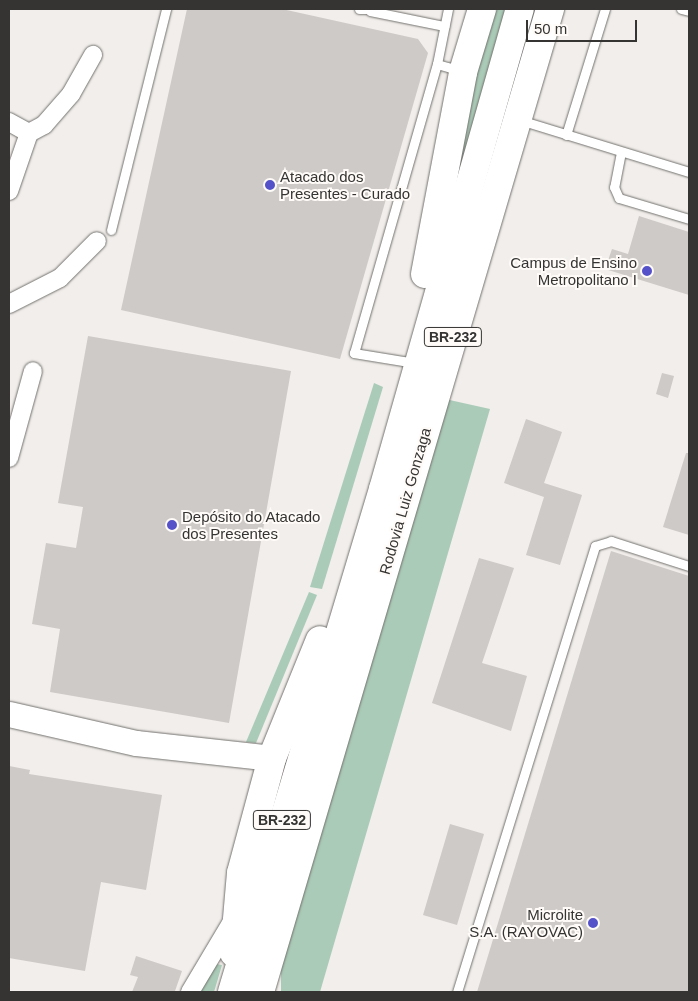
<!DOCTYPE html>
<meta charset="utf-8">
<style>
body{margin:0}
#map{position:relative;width:698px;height:1001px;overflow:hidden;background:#f1eeeb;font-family:Arial,sans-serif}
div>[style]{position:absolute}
.green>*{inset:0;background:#aacbb7}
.building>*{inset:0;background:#cdcac7}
.roads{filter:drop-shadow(0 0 1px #73716e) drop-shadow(0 0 1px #73716e)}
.service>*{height:9px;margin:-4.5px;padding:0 4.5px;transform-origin:4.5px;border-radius:4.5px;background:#fff}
.minor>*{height:18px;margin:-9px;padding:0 9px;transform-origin:9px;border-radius:9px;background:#fff}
.secondary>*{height:25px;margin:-12.5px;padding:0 12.5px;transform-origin:12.5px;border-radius:12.5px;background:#fff}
.trunk>*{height:28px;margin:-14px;padding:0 14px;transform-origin:14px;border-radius:14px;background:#fff}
.dots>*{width:14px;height:14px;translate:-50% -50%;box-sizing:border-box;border:2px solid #fefbf8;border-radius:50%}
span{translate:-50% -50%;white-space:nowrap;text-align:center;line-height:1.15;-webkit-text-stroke:4px #fefbf8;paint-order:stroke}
.shield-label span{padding:1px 4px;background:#fefbf8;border:1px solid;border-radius:4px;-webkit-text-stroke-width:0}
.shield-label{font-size:14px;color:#353433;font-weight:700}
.poi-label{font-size:15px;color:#353433}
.left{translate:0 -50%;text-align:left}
.right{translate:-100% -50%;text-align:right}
.street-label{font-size:15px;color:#353433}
.frame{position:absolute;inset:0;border:10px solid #353433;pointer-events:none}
.scale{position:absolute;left:526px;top:20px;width:111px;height:22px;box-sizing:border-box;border:2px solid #353433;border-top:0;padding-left:6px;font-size:15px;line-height:18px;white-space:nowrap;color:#353433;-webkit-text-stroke:4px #fefbf8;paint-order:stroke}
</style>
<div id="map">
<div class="green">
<div style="clip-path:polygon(491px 9px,513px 9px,457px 191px,467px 89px)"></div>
<div style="clip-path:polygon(374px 383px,383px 387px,322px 589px,310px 587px)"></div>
<div style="clip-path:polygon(445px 399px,490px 409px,320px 992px,281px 992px,281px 964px)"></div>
<div style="clip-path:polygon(309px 592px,317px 595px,256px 743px,246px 742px)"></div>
<div style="clip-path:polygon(210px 963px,222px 965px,214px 992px,196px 992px)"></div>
</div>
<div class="building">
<div style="clip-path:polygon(187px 9px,282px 9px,418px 39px,428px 53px,340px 359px,121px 310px)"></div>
<div style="clip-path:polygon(639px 216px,689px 232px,689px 295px,605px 269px,612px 249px,628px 254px)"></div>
<div style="clip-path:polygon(88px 336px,291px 371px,229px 723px,50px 692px,60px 629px,32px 624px,46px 543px,76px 548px,83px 507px,58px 503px)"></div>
<div style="clip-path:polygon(662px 373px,674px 376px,668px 398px,656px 394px)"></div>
<div style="clip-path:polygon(526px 419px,562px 432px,544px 483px,582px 495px,560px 565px,526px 555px,544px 497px,504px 483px)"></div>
<div style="clip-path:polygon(686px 453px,689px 453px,689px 535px,663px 527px)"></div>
<div style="clip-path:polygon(611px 551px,689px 576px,689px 992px,477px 992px)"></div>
<div style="clip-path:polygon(479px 558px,514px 568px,482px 663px,527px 676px,511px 731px,432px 703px)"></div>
<div style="clip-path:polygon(9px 766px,30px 770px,29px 774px,162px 795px,146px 890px,101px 882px,85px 971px,9px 958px)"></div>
<div style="clip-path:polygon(450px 824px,484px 834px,457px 925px,423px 915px)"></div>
<div style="clip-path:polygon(136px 956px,182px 971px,175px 991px,132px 992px,138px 977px,130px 975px)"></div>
</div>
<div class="roads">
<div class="service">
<div style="left:359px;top:9px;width:11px"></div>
<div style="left:448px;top:9px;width:56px;rotate:101.3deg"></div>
<div style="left:437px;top:64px;width:25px;rotate:16deg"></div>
<div style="left:681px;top:9px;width:8px;rotate:14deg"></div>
<div style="left:370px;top:11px;width:76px;rotate:11.5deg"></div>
<div style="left:520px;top:120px;width:177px;rotate:17.1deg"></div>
<div style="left:566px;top:135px;width:132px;rotate:-72.8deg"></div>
<div style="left:621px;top:152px;width:36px;rotate:101deg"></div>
<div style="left:614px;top:187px;width:12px;rotate:66deg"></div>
<div style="left:619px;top:198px;width:73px;rotate:16.7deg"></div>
<div style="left:111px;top:230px;width:228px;rotate:-76deg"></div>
<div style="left:409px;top:362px;width:56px;rotate:-170.7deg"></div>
<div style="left:354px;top:353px;width:301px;rotate:-74deg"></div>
<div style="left:457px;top:992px;width:467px;rotate:-72.8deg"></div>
<div style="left:595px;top:546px;width:17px;rotate:-17deg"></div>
<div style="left:611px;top:541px;width:82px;rotate:17.8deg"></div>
</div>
<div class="minor">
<div style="left:9px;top:122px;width:23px;rotate:29deg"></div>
<div style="left:29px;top:133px;width:17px;rotate:-28deg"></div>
<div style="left:44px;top:125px;width:41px;rotate:-48.9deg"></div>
<div style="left:71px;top:94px;width:45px;rotate:-60.6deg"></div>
<div style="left:9px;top:191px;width:61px;rotate:-71deg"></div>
<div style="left:9px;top:304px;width:57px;rotate:-27deg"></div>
<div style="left:60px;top:278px;width:52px;rotate:-45deg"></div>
<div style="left:9px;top:458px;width:90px;rotate:-74.6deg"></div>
<div style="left:190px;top:992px;width:84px;rotate:-59.2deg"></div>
</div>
<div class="secondary">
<div style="left:9px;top:714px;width:130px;rotate:12.9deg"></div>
<div style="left:136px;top:743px;width:137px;rotate:6.3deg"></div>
</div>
<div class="trunk">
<div style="left:425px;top:274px;width:206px;rotate:-79.3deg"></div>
<div style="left:463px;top:72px;width:66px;rotate:-73.2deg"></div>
<div style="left:234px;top:953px;width:80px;rotate:-85deg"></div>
<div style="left:241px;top:873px;width:119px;rotate:-74.9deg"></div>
<div style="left:272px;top:758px;width:127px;rotate:-67.9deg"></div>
<div style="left:232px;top:992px;width:525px;rotate:-73.29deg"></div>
<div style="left:383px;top:489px;width:499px;rotate:-74.1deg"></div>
<div style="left:260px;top:992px;width:1025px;rotate:-73.56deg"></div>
</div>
</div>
<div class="dots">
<div style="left:270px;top:185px;background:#5451c9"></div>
<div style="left:647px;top:271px;background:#5451c9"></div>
<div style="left:172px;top:525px;background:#5451c9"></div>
<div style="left:593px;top:923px;background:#5451c9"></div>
</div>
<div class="shield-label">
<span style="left:453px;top:337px">BR-232</span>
<span style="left:282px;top:820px">BR-232</span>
</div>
<div class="poi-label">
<span class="left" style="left:280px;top:185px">Atacado dos<br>Presentes - Curado</span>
<span class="right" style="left:637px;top:271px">Campus de Ensino<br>Metropolitano I</span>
<span class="left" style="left:182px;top:525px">Depósito do Atacado<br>dos Presentes</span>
<span class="right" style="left:583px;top:923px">Microlite<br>S.A. (RAYOVAC)</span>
</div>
<div class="street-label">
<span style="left:405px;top:501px;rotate:-74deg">Rodovia Luiz Gonzaga</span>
</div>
<div class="frame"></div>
<div class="scale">50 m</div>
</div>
